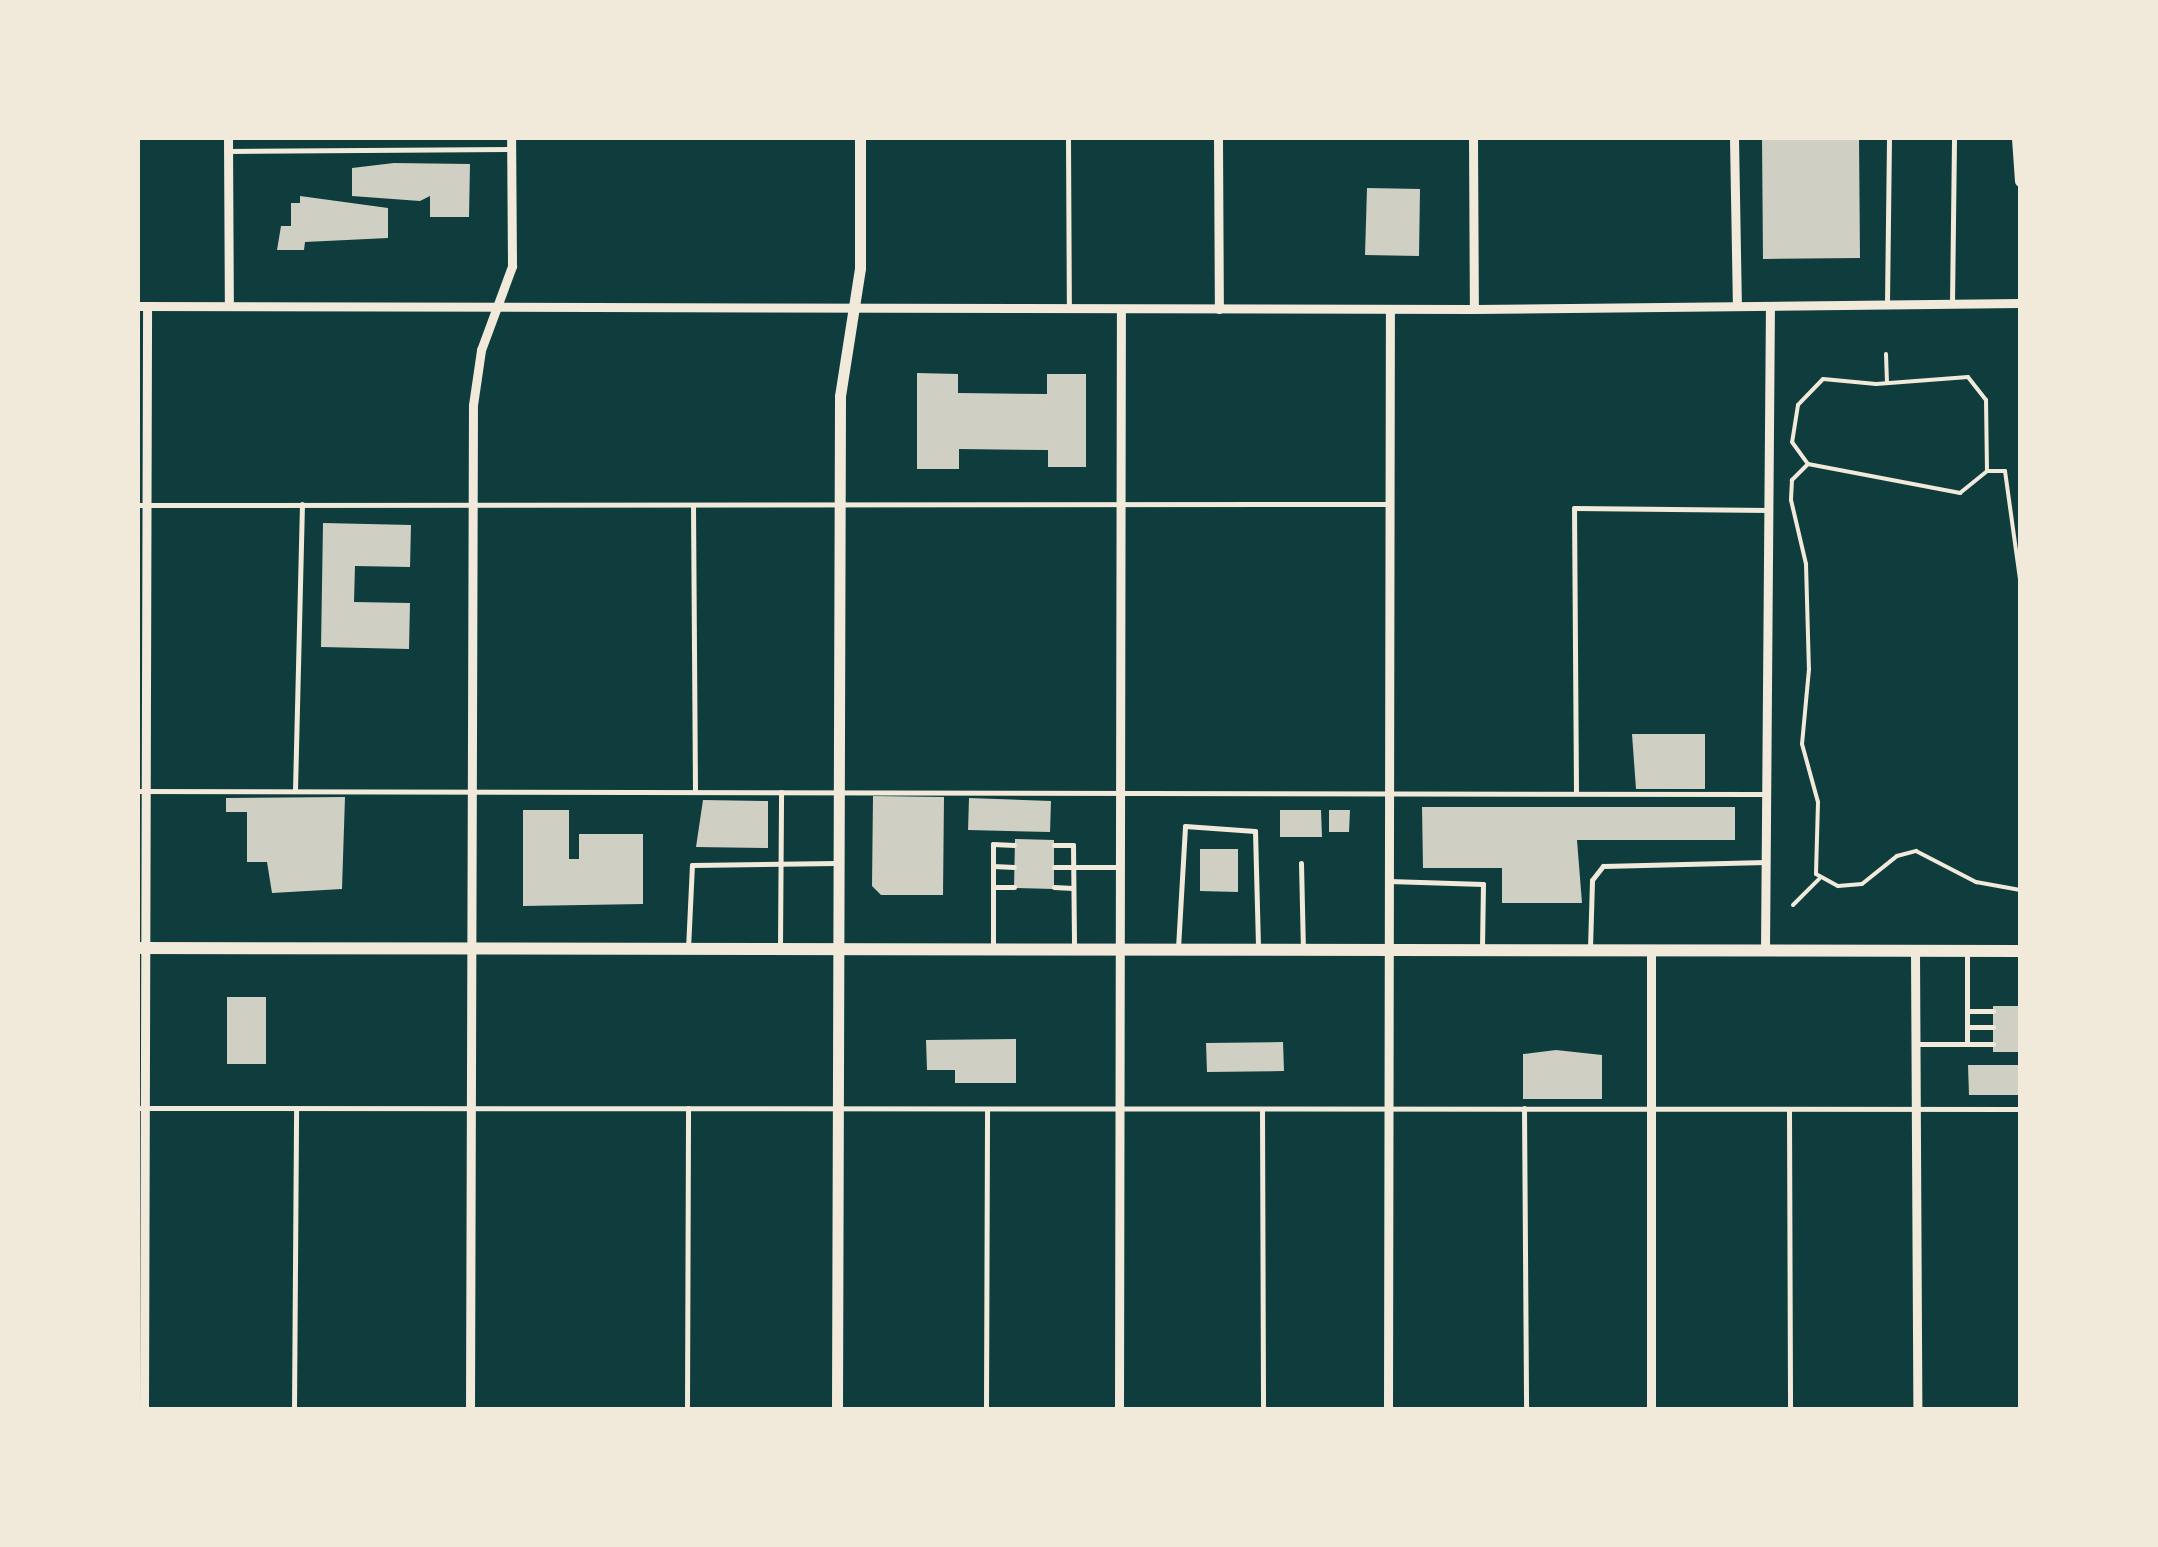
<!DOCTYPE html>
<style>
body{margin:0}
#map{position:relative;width:2158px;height:1547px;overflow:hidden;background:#0f3d3e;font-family:Literata,serif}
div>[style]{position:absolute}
.building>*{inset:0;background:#cfcfc3}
.path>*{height:4px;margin:-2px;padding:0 2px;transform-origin:2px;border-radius:2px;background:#f1e9da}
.service>*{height:5px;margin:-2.5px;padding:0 2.5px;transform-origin:2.5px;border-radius:2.5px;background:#f1e9da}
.minor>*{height:9px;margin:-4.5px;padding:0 4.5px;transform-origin:4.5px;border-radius:4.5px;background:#f1e9da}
.tertiary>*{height:11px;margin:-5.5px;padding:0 5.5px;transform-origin:5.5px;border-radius:5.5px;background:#f1e9da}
.secondary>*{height:12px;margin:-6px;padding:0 6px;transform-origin:6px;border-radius:6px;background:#f1e9da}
span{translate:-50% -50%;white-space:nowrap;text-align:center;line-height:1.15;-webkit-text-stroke:10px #f1e9da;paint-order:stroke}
.frame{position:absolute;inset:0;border:140px solid #f1e9da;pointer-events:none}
</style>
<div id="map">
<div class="building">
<div style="clip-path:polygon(1762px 138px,1859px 138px,1860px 258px,1763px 259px)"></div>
<div style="clip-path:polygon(394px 163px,470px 164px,469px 217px,430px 217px,430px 196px,420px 201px,352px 196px,352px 168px)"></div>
<div style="clip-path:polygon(1367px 188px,1420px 189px,1419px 256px,1365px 255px)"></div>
<div style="clip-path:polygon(300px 196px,388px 208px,388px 238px,305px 242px,304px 250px,277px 250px,281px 226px,291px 226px,291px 203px,300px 203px)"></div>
<div style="clip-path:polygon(917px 373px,958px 374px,958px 393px,1047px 394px,1047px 374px,1086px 374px,1086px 467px,1048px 467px,1048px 450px,959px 449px,959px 469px,917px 469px)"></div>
<div style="clip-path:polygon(323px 523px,411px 525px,410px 567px,355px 566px,354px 602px,410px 603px,409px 649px,321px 647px)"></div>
<div style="clip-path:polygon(1632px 734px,1705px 734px,1705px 789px,1636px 789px)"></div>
<div style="clip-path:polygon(873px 796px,944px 797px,943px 895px,881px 895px,872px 886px)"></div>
<div style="clip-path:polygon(345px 797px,342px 889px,272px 893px,267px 862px,247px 862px,247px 812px,226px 812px,226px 798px)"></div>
<div style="clip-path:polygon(969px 798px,1051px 801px,1050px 832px,968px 830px)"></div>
<div style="clip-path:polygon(703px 800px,768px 801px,768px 848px,696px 847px)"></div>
<div style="clip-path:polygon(1422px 807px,1735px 807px,1735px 840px,1577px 840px,1582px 903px,1502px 903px,1502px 868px,1423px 868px)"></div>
<div style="clip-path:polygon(523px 810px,569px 810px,569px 859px,579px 859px,579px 834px,643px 834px,643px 904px,523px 906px)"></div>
<div style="clip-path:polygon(1280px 810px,1321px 810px,1322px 837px,1280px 837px)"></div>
<div style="clip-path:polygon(1329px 810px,1350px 810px,1349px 832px,1329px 832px)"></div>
<div style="clip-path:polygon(1015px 839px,1054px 840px,1054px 889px,1014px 888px)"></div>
<div style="clip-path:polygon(1200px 849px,1238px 849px,1238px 892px,1200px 891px)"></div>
<div style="clip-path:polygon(227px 997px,266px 997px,266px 1064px,227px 1064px)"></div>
<div style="clip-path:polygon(1993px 1006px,2020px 1006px,2020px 1052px,1993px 1052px)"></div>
<div style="clip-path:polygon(1016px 1039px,1016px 1083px,955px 1083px,955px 1070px,927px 1070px,926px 1040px)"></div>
<div style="clip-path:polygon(1283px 1042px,1284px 1071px,1207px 1072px,1206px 1043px)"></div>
<div style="clip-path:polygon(1556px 1050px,1602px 1055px,1602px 1099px,1523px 1099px,1523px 1054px)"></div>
<div style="clip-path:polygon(1968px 1065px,2020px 1065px,2020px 1095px,1969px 1095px)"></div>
</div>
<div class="path">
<div style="left:1886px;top:354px;width:29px;rotate:88deg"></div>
<div style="left:1808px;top:464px;width:23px;rotate:135deg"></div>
<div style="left:1792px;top:480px;width:20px;rotate:93deg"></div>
<div style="left:1791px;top:500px;width:66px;rotate:76.8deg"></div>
<div style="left:1806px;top:564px;width:105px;rotate:88.4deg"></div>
<div style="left:1809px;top:669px;width:75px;rotate:95.3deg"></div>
<div style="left:1802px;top:744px;width:60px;rotate:74.6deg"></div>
<div style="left:1818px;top:802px;width:72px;rotate:91.6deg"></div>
<div style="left:1816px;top:874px;width:25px;rotate:29deg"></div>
<div style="left:1838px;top:886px;width:24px;rotate:-5deg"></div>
<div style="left:1862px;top:884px;width:45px;rotate:-38.7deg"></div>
<div style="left:1897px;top:856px;width:20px;rotate:-15deg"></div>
<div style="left:1916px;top:851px;width:68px;rotate:27.3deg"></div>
<div style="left:1976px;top:882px;width:45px;rotate:10.3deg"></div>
<div style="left:1987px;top:471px;width:71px;rotate:-90.8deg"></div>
<div style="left:1986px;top:400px;width:29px;rotate:-128deg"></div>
<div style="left:1968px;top:377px;width:92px;rotate:175.6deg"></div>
<div style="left:1876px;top:384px;width:53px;rotate:-174.6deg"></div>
<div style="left:1823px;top:379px;width:36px;rotate:134deg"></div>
<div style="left:1798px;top:405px;width:37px;rotate:99deg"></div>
<div style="left:1792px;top:442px;width:27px;rotate:54deg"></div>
<div style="left:1808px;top:464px;width:155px;rotate:10.8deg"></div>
<div style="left:1960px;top:493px;width:35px;rotate:-39deg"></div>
<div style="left:1987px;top:471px;width:18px"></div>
<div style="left:2005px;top:471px;width:109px;rotate:82.1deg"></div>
<div style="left:1793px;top:905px;width:37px;rotate:-45deg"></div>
</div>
<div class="service">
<div style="left:1068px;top:138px;width:168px;rotate:89.7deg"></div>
<div style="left:228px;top:151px;width:282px;rotate:-0.4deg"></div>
<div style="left:1887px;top:303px;width:165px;rotate:-89.3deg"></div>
<div style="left:1952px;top:304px;width:166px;rotate:-89.3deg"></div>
<div style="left:138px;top:505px;width:1252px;rotate:-0.05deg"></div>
<div style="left:693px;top:505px;width:286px;rotate:89.6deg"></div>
<div style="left:295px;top:790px;width:286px;rotate:-88.6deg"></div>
<div style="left:138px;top:791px;width:1626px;rotate:0.11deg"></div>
<div style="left:1576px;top:792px;width:284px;rotate:-90.4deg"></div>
<div style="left:1574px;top:508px;width:195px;rotate:0.6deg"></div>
<div style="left:1054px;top:845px;width:19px"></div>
<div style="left:1073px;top:845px;width:104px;rotate:89.4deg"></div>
<div style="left:1301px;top:863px;width:85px;rotate:88.7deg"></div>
<div style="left:993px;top:866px;width:21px;rotate:3deg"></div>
<div style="left:1054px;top:867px;width:66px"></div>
<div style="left:1389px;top:881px;width:94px;rotate:1.8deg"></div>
<div style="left:1483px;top:884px;width:67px;rotate:90.9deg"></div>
<div style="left:993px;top:887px;width:21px"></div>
<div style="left:1054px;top:887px;width:19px;rotate:3deg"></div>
<div style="left:780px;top:946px;width:154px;rotate:-89.6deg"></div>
<div style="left:993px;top:948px;width:104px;rotate:-90deg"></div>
<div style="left:993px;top:844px;width:21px;rotate:3deg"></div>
<div style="left:1178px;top:948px;width:122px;rotate:-86.7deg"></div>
<div style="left:1185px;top:826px;width:70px;rotate:4.1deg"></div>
<div style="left:1255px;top:831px;width:115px;rotate:88.5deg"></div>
<div style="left:1590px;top:948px;width:68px;rotate:-88.3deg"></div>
<div style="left:1592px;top:880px;width:18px;rotate:-52deg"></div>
<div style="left:1603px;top:866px;width:163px;rotate:-1.4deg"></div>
<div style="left:688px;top:949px;width:84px;rotate:-87.3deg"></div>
<div style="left:692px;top:865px;width:144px;rotate:-0.8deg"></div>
<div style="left:1967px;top:954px;width:90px;rotate:90deg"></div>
<div style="left:1967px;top:1044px;width:26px"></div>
<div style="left:1967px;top:1011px;width:26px"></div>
<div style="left:1967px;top:1027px;width:26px"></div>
<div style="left:1915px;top:1044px;width:52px"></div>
<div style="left:138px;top:1108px;width:1882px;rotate:0.03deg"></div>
<div style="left:1524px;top:1108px;width:302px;rotate:89.6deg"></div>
<div style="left:1262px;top:1109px;width:301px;rotate:89.8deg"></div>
<div style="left:1789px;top:1109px;width:301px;rotate:89.8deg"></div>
<div style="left:294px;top:1410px;width:302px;rotate:-89.6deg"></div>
<div style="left:687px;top:1410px;width:302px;rotate:-89.8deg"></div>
<div style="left:986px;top:1410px;width:301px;rotate:-89.8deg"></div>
</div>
<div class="minor">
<div style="left:228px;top:138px;width:168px;rotate:89.7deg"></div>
<div style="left:1218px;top:138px;width:171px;rotate:89.7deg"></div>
<div style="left:1473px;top:138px;width:171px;rotate:89.7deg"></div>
<div style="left:1734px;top:138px;width:168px;rotate:89deg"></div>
<div style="left:138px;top:306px;width:1336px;rotate:0.13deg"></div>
<div style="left:1474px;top:309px;width:546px;rotate:-0.63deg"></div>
<div style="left:1765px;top:951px;width:645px;rotate:-89.56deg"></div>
<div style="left:1915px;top:952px;width:458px;rotate:89.7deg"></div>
<div style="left:144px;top:1410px;width:1104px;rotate:-89.84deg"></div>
<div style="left:470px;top:1410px;width:1005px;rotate:-89.83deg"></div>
<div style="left:473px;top:405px;width:56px;rotate:-81.7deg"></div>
<div style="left:481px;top:350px;width:90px;rotate:-69.7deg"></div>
<div style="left:512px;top:266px;width:128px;rotate:-90.4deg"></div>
<div style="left:1119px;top:1410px;width:1101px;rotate:-89.9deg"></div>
<div style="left:1388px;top:1410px;width:1101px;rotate:-89.9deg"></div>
<div style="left:1651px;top:1410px;width:459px;rotate:-90deg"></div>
</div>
<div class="tertiary">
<div style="left:2017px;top:138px;width:43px;rotate:86deg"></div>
<div style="left:837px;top:1410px;width:1014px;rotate:-89.83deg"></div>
<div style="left:840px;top:396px;width:130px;rotate:-81.1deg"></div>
<div style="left:860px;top:268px;width:130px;rotate:-90deg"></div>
</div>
<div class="secondary">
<div style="left:138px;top:948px;width:1882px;rotate:0.09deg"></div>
</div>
<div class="frame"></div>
</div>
